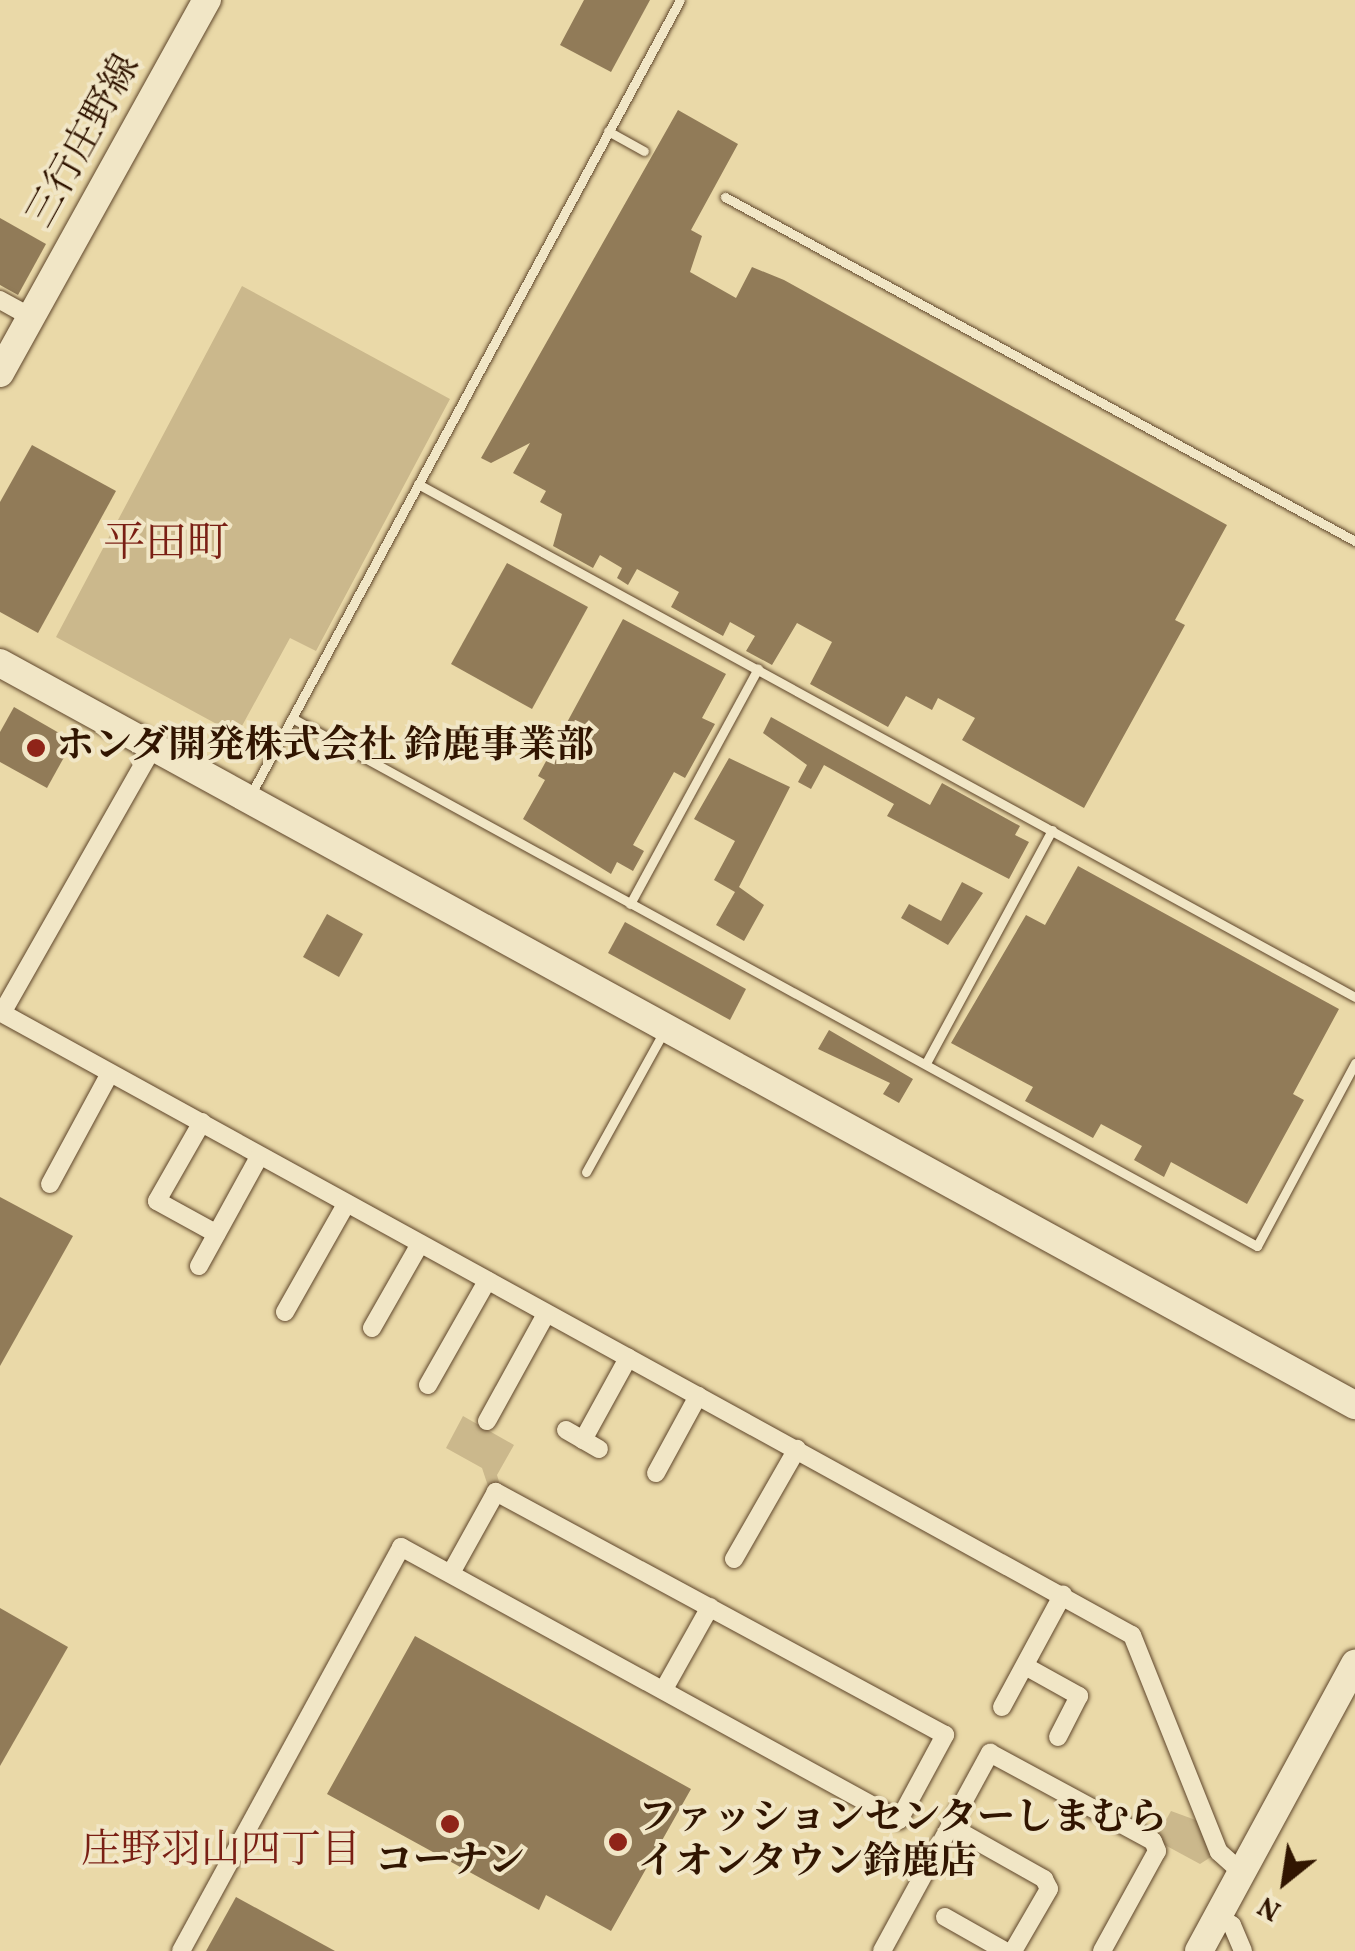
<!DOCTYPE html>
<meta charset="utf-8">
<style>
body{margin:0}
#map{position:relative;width:1355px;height:1951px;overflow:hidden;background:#ead9a8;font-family:Vollkorn,"Noto Serif JP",serif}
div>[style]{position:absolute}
.green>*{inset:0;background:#cbb88c}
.building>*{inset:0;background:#917b58}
.roads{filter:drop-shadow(0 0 2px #5f462b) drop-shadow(0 0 2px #5f462b)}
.lane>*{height:9px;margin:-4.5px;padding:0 4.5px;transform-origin:4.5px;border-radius:4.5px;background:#f1e6c6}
.street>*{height:18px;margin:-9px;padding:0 9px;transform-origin:9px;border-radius:9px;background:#f1e6c6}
.secondary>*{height:28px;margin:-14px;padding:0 14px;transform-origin:14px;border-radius:14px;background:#f1e6c6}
.dots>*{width:28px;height:28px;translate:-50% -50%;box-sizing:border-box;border:5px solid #f1e6c6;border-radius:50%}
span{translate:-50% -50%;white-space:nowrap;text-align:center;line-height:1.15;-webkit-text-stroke:8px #f1e6c6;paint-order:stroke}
.street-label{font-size:38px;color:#311501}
.poi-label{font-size:38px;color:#311501;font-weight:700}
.left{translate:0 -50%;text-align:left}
.neighbourhood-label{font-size:40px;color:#7a1f14}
.quarter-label{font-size:42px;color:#7a1f14}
.north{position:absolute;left:1235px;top:1831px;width:100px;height:100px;-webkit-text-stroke:8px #f1e6c6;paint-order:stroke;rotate:210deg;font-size:28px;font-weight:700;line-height:40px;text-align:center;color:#311501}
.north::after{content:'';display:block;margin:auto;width:35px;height:45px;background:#311501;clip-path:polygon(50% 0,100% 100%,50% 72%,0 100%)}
</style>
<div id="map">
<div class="green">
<div style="clip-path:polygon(242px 286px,450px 399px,316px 651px,290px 638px,237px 735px,56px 637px)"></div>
<div style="clip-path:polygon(463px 1416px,514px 1445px,497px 1475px,500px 1485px,489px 1489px,482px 1468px,446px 1448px)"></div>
<div style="clip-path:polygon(1171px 1811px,1201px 1822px,1214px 1855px,1200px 1864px,1163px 1844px,1157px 1836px)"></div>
</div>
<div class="building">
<div style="clip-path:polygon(584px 0,650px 0,611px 72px,560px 45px)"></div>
<div style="clip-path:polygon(678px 110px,738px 144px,691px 230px,702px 236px,690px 272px,736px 298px,752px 267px,784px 280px,1227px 525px,1175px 620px,1185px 625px,1084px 808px,962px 740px,975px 718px,938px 698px,932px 710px,906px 696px,888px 727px,810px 684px,832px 642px,797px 623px,772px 665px,746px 651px,755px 636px,730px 622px,723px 636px,671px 607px,679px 592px,637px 569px,628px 585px,617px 578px,622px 568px,600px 555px,593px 568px,553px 546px,562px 514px,540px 502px,546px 491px,513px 473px,530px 443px,491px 463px,481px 458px)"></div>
<div style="clip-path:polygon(0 218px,46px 244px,18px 295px,0 285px)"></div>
<div style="clip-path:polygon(32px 445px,116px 491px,38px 633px,0 612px,0 502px)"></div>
<div style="clip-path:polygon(507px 563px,588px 607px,532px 709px,451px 664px)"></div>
<div style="clip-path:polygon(623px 619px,726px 674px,702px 718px,715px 724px,685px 778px,674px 772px,633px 845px,644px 851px,633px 871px,617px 862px,611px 874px,523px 819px,545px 780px,538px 776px)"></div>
<div style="clip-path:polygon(14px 707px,73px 741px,47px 788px,0 762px,0 732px)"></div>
<div style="clip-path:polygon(771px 717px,930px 805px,942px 783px,1020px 826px,1015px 835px,1029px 842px,1009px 879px,887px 816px,894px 804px,824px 765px,811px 789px,798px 782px,807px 765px,763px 733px)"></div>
<div style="clip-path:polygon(729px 758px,790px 787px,739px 887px,764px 905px,744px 941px,716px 925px,735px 892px,714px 880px,735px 841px,694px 819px)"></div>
<div style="clip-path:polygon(1078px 866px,1339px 1009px,1293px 1094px,1304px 1100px,1247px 1204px,1171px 1162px,1164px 1177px,1134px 1160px,1142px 1146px,1101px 1124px,1093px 1138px,1025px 1101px,1033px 1087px,951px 1043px,1026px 915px,1045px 925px)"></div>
<div style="clip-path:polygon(962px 882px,983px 893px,948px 945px,901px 918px,909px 904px,941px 921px)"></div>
<div style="clip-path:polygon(327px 914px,363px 934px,339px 977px,303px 957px)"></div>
<div style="clip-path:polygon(625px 922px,746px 989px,730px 1020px,608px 953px)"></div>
<div style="clip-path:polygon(829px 1030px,913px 1079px,899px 1103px,883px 1094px,890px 1083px,818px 1049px)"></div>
<div style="clip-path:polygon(0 1197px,73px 1236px,0 1366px)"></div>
<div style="clip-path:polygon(0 1608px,68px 1647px,0 1766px)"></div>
<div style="clip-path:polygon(415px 1636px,691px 1789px,611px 1931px,546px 1895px,539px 1910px,327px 1794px)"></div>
<div style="clip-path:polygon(236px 1897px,335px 1951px,206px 1951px)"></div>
</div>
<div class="roads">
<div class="lane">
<div style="left:608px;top:131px;width:41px;rotate:29.1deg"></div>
<div style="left:725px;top:197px;width:718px;rotate:28.64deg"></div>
<div style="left:418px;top:484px;width:1068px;rotate:28.7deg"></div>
<div style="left:292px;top:718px;width:1100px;rotate:28.69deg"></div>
<div style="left:1257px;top:1246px;width:208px;rotate:-61.8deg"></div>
<div style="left:251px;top:794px;width:902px;rotate:-61.62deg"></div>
<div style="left:630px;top:904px;width:268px;rotate:-61.5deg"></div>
<div style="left:926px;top:1063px;width:265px;rotate:-61.6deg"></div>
<div style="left:586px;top:1172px;width:159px;rotate:-61deg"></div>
</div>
<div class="street">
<div style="left:0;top:300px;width:35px;rotate:29deg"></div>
<div style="left:0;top:1012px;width:1292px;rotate:28.83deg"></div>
<div style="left:1132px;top:1635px;width:234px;rotate:68.2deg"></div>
<div style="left:1219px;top:1852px;width:31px;rotate:42deg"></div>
<div style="left:2px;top:1013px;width:306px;rotate:-60.4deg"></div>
<div style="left:202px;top:1122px;width:91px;rotate:119.7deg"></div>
<div style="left:157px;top:1201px;width:68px;rotate:28.8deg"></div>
<div style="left:50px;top:1184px;width:126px;rotate:-61.6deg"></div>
<div style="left:199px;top:1266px;width:124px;rotate:-61.2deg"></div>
<div style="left:285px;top:1312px;width:124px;rotate:-60.5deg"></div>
<div style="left:372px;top:1328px;width:97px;rotate:-60.3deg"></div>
<div style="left:428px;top:1385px;width:120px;rotate:-60.4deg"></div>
<div style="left:487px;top:1421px;width:122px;rotate:-61.1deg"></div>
<div style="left:566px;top:1430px;width:38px;rotate:30deg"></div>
<div style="left:583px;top:1440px;width:94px;rotate:-61.2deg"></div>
<div style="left:656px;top:1473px;width:88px;rotate:-61.4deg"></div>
<div style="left:734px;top:1559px;width:127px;rotate:-60.2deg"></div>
<div style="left:1025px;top:1666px;width:62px;rotate:29.1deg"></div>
<div style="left:1079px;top:1696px;width:46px;rotate:117.1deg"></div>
<div style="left:664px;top:1689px;width:94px;rotate:-60.7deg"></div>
<div style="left:1002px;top:1707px;width:128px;rotate:-61.6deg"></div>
<div style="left:950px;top:1826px;width:108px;rotate:29.4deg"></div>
<div style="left:1044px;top:1879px;width:11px;rotate:63deg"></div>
<div style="left:1049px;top:1889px;width:72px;rotate:120.1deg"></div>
<div style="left:945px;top:1917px;width:69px;rotate:29.5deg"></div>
<div style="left:1218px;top:1917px;width:16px;rotate:30deg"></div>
<div style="left:1232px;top:1925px;width:28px;rotate:67deg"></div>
<div style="left:181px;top:1951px;width:460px;rotate:-61.4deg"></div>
<div style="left:401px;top:1547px;width:568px;rotate:28.73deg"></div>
<div style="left:899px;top:1820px;width:97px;rotate:-61.6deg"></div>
<div style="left:945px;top:1735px;width:511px;rotate:-151.58deg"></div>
<div style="left:496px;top:1492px;width:93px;rotate:119.1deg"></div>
<div style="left:882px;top:1951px;width:226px;rotate:-61.4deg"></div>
<div style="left:990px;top:1753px;width:185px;rotate:28.4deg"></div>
<div style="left:1153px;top:1841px;width:11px;rotate:68deg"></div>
<div style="left:1157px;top:1851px;width:114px;rotate:118.8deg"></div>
</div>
<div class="secondary">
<div style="left:0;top:373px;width:427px;rotate:-61deg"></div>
<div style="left:0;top:663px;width:1545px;rotate:28.71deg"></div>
<div style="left:1199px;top:1951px;width:327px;rotate:-61.5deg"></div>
</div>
</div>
<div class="dots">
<div style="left:36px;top:748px;background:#8f2418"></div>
<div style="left:450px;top:1824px;background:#8f2418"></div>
<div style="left:618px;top:1842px;background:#8f2418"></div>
</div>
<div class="street-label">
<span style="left:85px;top:142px;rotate:-61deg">三行庄野線</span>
</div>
<div class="poi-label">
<span class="left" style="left:56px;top:748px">ホンダ開発株式会社 鈴鹿事業部</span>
<span class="left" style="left:638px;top:1842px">ファッションセンターしまむら<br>イオンタウン鈴鹿店</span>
<span style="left:450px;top:1863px">コーナン</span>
</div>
<div class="neighbourhood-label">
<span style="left:221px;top:1852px">庄野羽山四丁目</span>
</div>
<div class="quarter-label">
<span style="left:166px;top:546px">平田町</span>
</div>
<div class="north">N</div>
</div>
